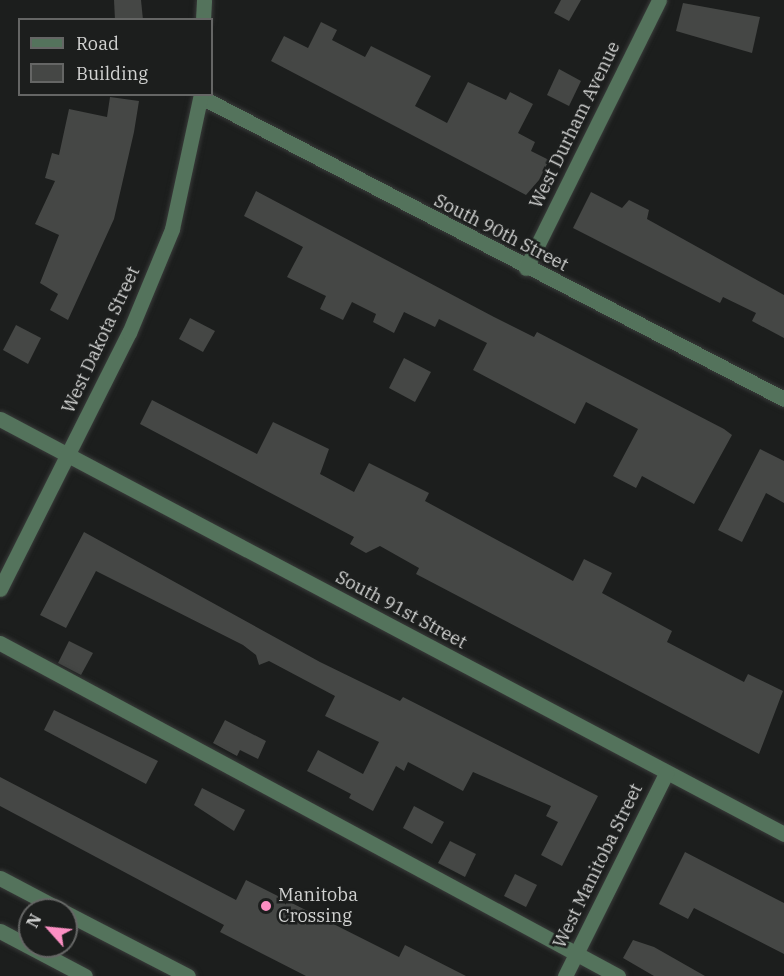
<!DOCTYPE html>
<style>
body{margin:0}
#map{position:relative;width:784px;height:976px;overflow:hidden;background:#1c1e1d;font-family:"IBM Plex Serif",serif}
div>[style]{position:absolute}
.building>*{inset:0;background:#454745}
.roads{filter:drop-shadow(0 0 2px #393b3a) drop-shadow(0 0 2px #393b3a)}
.minor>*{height:15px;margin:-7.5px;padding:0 7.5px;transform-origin:7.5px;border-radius:7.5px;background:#54735c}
.dots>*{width:16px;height:16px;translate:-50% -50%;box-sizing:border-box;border:3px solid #1c1e1d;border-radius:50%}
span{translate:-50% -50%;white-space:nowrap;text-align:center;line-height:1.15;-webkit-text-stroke:5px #1c1e1d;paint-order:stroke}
.street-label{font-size:18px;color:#d2d3d2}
.poi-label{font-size:18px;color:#d2d3d2}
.left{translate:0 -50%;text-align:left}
.legend{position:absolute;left:18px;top:18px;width:195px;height:78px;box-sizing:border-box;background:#1c1e1d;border:2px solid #656665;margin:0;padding:8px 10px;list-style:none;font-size:18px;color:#d2d3d2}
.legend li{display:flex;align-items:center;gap:12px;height:30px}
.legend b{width:30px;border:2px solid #656665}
.north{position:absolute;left:18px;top:898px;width:60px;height:60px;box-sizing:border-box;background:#1c1e1d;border:2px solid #656665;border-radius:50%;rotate:297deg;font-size:16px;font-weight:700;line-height:24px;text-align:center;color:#d2d3d2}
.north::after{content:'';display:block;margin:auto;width:21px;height:27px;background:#fc8fc3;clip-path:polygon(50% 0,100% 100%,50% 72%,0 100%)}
</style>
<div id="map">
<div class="building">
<div style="clip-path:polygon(114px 0,141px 0,143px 20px,115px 20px)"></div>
<div style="clip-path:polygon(561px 0,581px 0,569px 21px,554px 13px)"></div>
<div style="clip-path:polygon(683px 3px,760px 17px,752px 53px,676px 31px)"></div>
<div style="clip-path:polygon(321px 22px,337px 30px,332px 40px,365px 57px,371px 46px,431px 76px,415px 106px,447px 123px,468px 82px,506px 100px,510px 92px,533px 104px,518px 133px,535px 142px,531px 151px,549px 160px,539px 180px,526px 195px,271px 61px,284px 36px,308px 48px)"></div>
<div style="clip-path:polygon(559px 69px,581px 81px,569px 106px,547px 95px)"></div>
<div style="clip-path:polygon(110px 97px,139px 101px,134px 132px,114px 219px,68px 320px,50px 310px,58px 294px,40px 283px,59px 235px,35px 224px,55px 181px,45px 178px,52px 153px,59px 155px,69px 109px,107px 117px)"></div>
<div style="clip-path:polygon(256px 191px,494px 317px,534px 337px,537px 332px,724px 429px,732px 435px,694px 504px,642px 476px,636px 488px,613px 476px,638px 429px,586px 402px,575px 424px,473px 370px,487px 343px,439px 319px,435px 327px,404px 312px,394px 333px,373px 322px,376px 314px,352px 302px,343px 320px,320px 309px,326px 296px,287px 277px,303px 247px,244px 216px)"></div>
<div style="clip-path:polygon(591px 192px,622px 208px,629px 200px,649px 210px,647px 219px,784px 295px,784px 338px,752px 321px,756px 313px,723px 297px,720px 303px,573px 228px)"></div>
<div style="clip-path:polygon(190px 318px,215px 331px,203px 352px,179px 339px)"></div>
<div style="clip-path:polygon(16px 325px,41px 338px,28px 364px,3px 350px)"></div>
<div style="clip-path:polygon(404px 358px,431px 372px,415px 402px,389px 388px)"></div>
<div style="clip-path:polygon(152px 400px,257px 454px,273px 422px,329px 449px,320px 474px,354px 492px,369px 463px,429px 493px,425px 501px,573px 581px,584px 559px,612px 573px,602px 593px,672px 631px,667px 642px,744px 682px,748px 674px,783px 691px,759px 754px,416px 574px,419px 568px,380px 546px,366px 553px,350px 544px,354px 537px,140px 424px)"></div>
<div style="clip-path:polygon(760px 449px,784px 461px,784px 503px,766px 493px,742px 542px,718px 530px)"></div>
<div style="clip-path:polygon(84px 532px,320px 662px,400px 701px,403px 697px,598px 796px,562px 866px,541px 855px,558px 822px,546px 816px,551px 806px,473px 772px,463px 791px,408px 762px,404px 771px,396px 766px,373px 811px,349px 798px,351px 794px,307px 771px,318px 750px,363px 774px,379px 742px,325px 716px,335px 696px,269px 661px,259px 665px,256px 655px,243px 645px,96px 571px,66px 628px,40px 615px)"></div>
<div style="clip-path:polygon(69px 641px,93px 653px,81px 675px,58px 663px)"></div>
<div style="clip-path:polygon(54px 710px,158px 761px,146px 784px,44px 730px)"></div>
<div style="clip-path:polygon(225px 720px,266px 741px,258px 759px,240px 750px,237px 756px,213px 743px)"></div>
<div style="clip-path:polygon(0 777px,236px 900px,246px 880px,399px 957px,405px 945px,466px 976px,306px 976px,220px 932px,224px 925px,0 806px)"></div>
<div style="clip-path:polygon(202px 788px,245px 810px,234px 831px,194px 805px)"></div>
<div style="clip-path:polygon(414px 806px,444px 822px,432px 844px,403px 828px)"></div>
<div style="clip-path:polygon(450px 841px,476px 854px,465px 877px,438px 863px)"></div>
<div style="clip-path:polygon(685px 852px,784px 903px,784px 954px,694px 908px,688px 919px,659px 904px)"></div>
<div style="clip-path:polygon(515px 874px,537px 885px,526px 907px,504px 896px)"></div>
<div style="clip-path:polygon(633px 940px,654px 947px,705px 976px,654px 976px,623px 958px)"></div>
</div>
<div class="roads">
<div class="minor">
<div style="left:203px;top:20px;width:20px;rotate:-87deg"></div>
<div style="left:201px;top:97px;width:657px;rotate:27.38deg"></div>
<div style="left:526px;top:268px;width:299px;rotate:-63.6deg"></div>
<div style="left:0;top:419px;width:887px;rotate:27.89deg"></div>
<div style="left:0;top:589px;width:287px;rotate:-63.3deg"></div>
<div style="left:129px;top:333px;width:113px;rotate:-67.5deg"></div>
<div style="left:172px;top:229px;width:138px;rotate:-77.9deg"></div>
<div style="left:0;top:643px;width:702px;rotate:28.32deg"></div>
<div style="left:0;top:878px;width:69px;rotate:27.7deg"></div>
<div style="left:66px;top:913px;width:137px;rotate:27.3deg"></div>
<div style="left:0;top:931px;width:96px;rotate:27.9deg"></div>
<div style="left:565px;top:976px;width:227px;rotate:-63.5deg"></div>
</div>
</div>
<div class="dots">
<div style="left:266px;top:906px;background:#fc8fc3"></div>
</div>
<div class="street-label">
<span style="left:575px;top:125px;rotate:-64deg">West Durham Avenue</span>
<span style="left:501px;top:233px;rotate:27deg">South 90th Street</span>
<span style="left:101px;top:340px;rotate:-65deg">West Dakota Street</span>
<span style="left:401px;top:610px;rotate:28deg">South 91st Street</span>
<span style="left:598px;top:866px;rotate:-64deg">West Manitoba Street</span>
</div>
<div class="poi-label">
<span class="left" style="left:278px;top:906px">Manitoba<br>Crossing</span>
</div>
<ul class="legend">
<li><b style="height:8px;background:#54735c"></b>Road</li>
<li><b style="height:16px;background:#454745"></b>Building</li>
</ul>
<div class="north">N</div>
</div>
